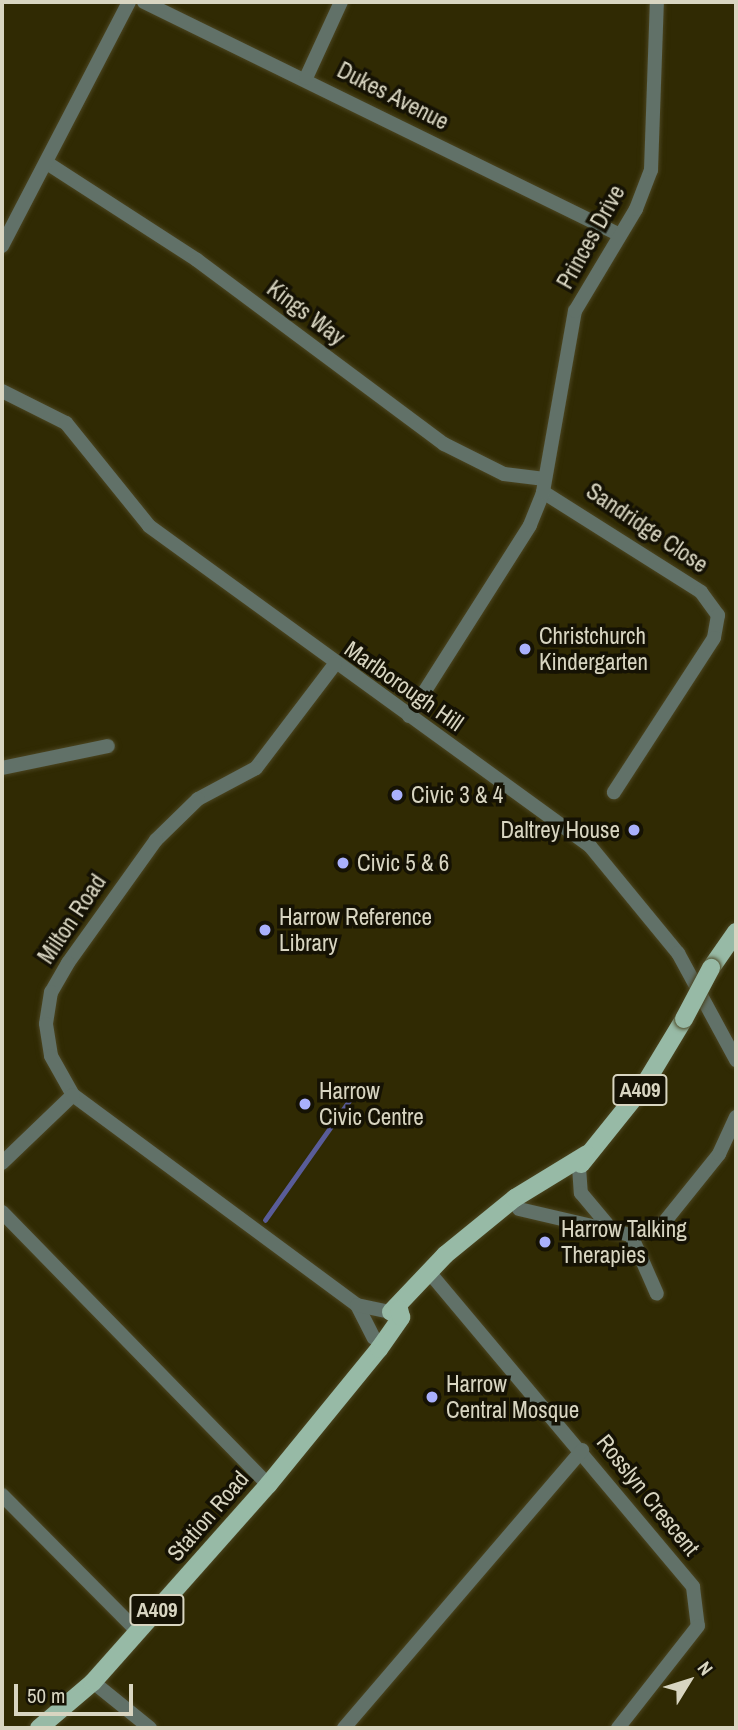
<!DOCTYPE html>
<style>
body{margin:0}
#map{position:relative;width:738px;height:1730px;overflow:hidden;background:#302a03;font-family:"Archivo Narrow",sans-serif}
div>[style]{position:absolute}
.stream>*{height:4.5px;margin:-2.25px;padding:0 2.25px;transform-origin:2.25px;border-radius:2.25px;background:#595c99}
.roads{filter:drop-shadow(0 0 2px #4b4521) drop-shadow(0 0 2px #4b4521)}
.street>*{height:14px;margin:-7px;padding:0 7px;transform-origin:7px;border-radius:7px;background:#617168}
.primary>*{height:18px;margin:-9px;padding:0 9px;transform-origin:9px;border-radius:9px;background:#97baa6}
.bridges{filter:drop-shadow(0 0 2px #4b4521) drop-shadow(0 0 2px #4b4521)}
.primary-bridge>*{height:18px;margin:-9px;padding:0 9px;transform-origin:9px;border-radius:9px;background:#97baa6}
.dots>*{width:19px;height:19px;translate:-50% -50%;box-sizing:border-box;border:4px solid #151204;border-radius:50%}
span{translate:-50% -50%;white-space:nowrap;text-align:center;line-height:1.15;-webkit-text-stroke:7px #151204;paint-order:stroke}
.shield-label span{padding:2px 5px;background:#151204;border:2px solid;border-radius:5px;-webkit-text-stroke-width:0}
.shield-label{font-size:21px;color:#d8d5c1;font-weight:700}
.street-label{font-size:23px;color:#d8d5c1}
.poi-label{font-size:23px;color:#d8d5c1}
.left{translate:0 -50%;text-align:left}
.right{translate:-100% -50%;text-align:right}
.frame{position:absolute;inset:0;border:4px solid #d8d5c1;pointer-events:none}
.north{position:absolute;left:654px;top:1646px;width:70px;height:70px;-webkit-text-stroke:5px #151204;paint-order:stroke;rotate:52deg;font-size:19px;font-weight:700;line-height:28px;text-align:center;color:#d8d5c1}
.north::after{content:'';display:block;margin:auto;width:24px;height:32px;background:#d8d5c1;clip-path:polygon(50% 0,100% 100%,50% 72%,0 100%)}
.scale{position:absolute;left:14px;top:1684px;width:119px;height:32px;box-sizing:border-box;border:4px solid #d8d5c1;border-top:0;padding-left:9px;font-size:21px;line-height:24px;white-space:nowrap;color:#d8d5c1;-webkit-text-stroke:5px #151204;paint-order:stroke}
</style>
<div id="map">
<div class="stream">
<div style="left:265px;top:1220px;width:154px;rotate:-54.8deg"></div>
</div>
<div class="roads">
<div class="street">
<div style="left:144px;top:2px;width:530px;rotate:26.08deg"></div>
<div style="left:306px;top:78px;width:84px;rotate:-65.3deg"></div>
<div style="left:47px;top:163px;width:179px;rotate:32.9deg"></div>
<div style="left:197px;top:260px;width:308px;rotate:36.7deg"></div>
<div style="left:444px;top:444px;width:67px;rotate:26.6deg"></div>
<div style="left:504px;top:474px;width:41px;rotate:7deg"></div>
<div style="left:2px;top:246px;width:275px;rotate:-62.5deg"></div>
<div style="left:2px;top:391px;width:72px;rotate:26.6deg"></div>
<div style="left:66px;top:423px;width:132px;rotate:51.1deg"></div>
<div style="left:149px;top:526px;width:545px;rotate:35.97deg"></div>
<div style="left:590px;top:846px;width:139px;rotate:50.6deg"></div>
<div style="left:678px;top:953px;width:122px;rotate:61.5deg"></div>
<div style="left:543px;top:492px;width:187px;rotate:32.3deg"></div>
<div style="left:701px;top:592px;width:29px;rotate:54deg"></div>
<div style="left:718px;top:615px;width:23px;rotate:100deg"></div>
<div style="left:714px;top:638px;width:184px;rotate:123deg"></div>
<div style="left:335px;top:664px;width:131px;rotate:127.2deg"></div>
<div style="left:256px;top:768px;width:66px;rotate:151.9deg"></div>
<div style="left:198px;top:799px;width:59px;rotate:135.7deg"></div>
<div style="left:156px;top:840px;width:151px;rotate:125.6deg"></div>
<div style="left:68px;top:963px;width:34px;rotate:120deg"></div>
<div style="left:51px;top:992px;width:32px;rotate:99deg"></div>
<div style="left:46px;top:1024px;width:32px;rotate:81deg"></div>
<div style="left:51px;top:1056px;width:45px;rotate:60.6deg"></div>
<div style="left:73px;top:1095px;width:353px;rotate:36.5deg"></div>
<div style="left:357px;top:1305px;width:37px;rotate:63deg"></div>
<div style="left:409px;top:716px;width:226px;rotate:-57.6deg"></div>
<div style="left:530px;top:525px;width:35px;rotate:-68deg"></div>
<div style="left:543px;top:492px;width:184px;rotate:-80deg"></div>
<div style="left:575px;top:311px;width:119px;rotate:-59.1deg"></div>
<div style="left:636px;top:209px;width:42px;rotate:-69deg"></div>
<div style="left:651px;top:170px;width:168px;rotate:-88deg"></div>
<div style="left:2px;top:768px;width:108px;rotate:-11.7deg"></div>
<div style="left:2px;top:1163px;width:98px;rotate:-43.8deg"></div>
<div style="left:579px;top:1167px;width:26px;rotate:86deg"></div>
<div style="left:581px;top:1193px;width:40px;rotate:50deg"></div>
<div style="left:519px;top:1209px;width:115px;rotate:13.1deg"></div>
<div style="left:631px;top:1235px;width:33px;rotate:-18deg"></div>
<div style="left:662px;top:1225px;width:91px;rotate:-51.2deg"></div>
<div style="left:719px;top:1154px;width:41px;rotate:-65.3deg"></div>
<div style="left:2px;top:1212px;width:381px;rotate:45.7deg"></div>
<div style="left:631px;top:1235px;width:64px;rotate:66.2deg"></div>
<div style="left:429px;top:1272px;width:411px;rotate:50deg"></div>
<div style="left:693px;top:1587px;width:39px;rotate:83deg"></div>
<div style="left:698px;top:1626px;width:130px;rotate:128.1deg"></div>
<div style="left:357px;top:1305px;width:35px;rotate:12deg"></div>
<div style="left:2px;top:1495px;width:193px;rotate:45.2deg"></div>
<div style="left:93px;top:1682px;width:73px;rotate:38.9deg"></div>
<div style="left:344px;top:1728px;width:366px;rotate:-49.4deg"></div>
</div>
<div class="primary">
<div style="left:711px;top:968px;width:44px;rotate:-55.2deg"></div>
<div style="left:581px;top:1164px;width:99px;rotate:-51.2deg"></div>
<div style="left:643px;top:1087px;width:79px;rotate:-58.9deg"></div>
<div style="left:391px;top:1312px;width:79px;rotate:-46.5deg"></div>
<div style="left:445px;top:1255px;width:90px;rotate:-39.2deg"></div>
<div style="left:515px;top:1198px;width:84px;rotate:-31.4deg"></div>
<div style="left:39px;top:1728px;width:71px;rotate:-40.4deg"></div>
<div style="left:93px;top:1682px;width:264px;rotate:-48.4deg"></div>
<div style="left:268px;top:1485px;width:176px;rotate:-50.8deg"></div>
<div style="left:379px;top:1349px;width:39px;rotate:-55deg"></div>
<div style="left:401px;top:1317px;width:8px;rotate:-104deg"></div>
</div>
</div>
<div class="bridges">
<div class="primary-bridge">
<div style="left:684px;top:1019px;width:58px;rotate:-62.1deg"></div>
</div>
</div>
<div class="dots">
<div style="left:525px;top:649px;background:#a9b0fc"></div>
<div style="left:397px;top:795px;background:#a9b0fc"></div>
<div style="left:634px;top:830px;background:#a9b0fc"></div>
<div style="left:343px;top:863px;background:#a9b0fc"></div>
<div style="left:265px;top:930px;background:#a9b0fc"></div>
<div style="left:305px;top:1104px;background:#a9b0fc"></div>
<div style="left:545px;top:1242px;background:#a9b0fc"></div>
<div style="left:432px;top:1397px;background:#a9b0fc"></div>
</div>
<div class="shield-label">
<span style="left:640px;top:1090px">A409</span>
<span style="left:157px;top:1610px">A409</span>
</div>
<div class="street-label">
<span style="left:393px;top:96px;rotate:27deg">Dukes Avenue</span>
<span style="left:591px;top:237px;rotate:-61deg">Princes Drive</span>
<span style="left:306px;top:313px;rotate:37deg">Kings Way</span>
<span style="left:647px;top:528px;rotate:34deg">Sandridge Close</span>
<span style="left:404px;top:686px;rotate:35deg">Marlborough Hill</span>
<span style="left:72px;top:919px;rotate:-56deg">Milton Road</span>
<span style="left:648px;top:1495px;rotate:51deg">Rosslyn Crescent</span>
<span style="left:208px;top:1516px;rotate:-49deg">Station Road</span>
</div>
<div class="poi-label">
<span class="left" style="left:539px;top:649px">Christchurch<br>Kindergarten</span>
<span class="left" style="left:411px;top:795px">Civic 3 &amp; 4</span>
<span class="right" style="left:620px;top:830px">Daltrey House</span>
<span class="left" style="left:357px;top:863px">Civic 5 &amp; 6</span>
<span class="left" style="left:279px;top:930px">Harrow Reference<br>Library</span>
<span class="left" style="left:319px;top:1104px">Harrow<br>Civic Centre</span>
<span class="left" style="left:561px;top:1242px">Harrow Talking<br>Therapies</span>
<span class="left" style="left:446px;top:1397px">Harrow<br>Central Mosque</span>
</div>
<div class="frame"></div>
<div class="north">N</div>
<div class="scale">50 m</div>
</div>
